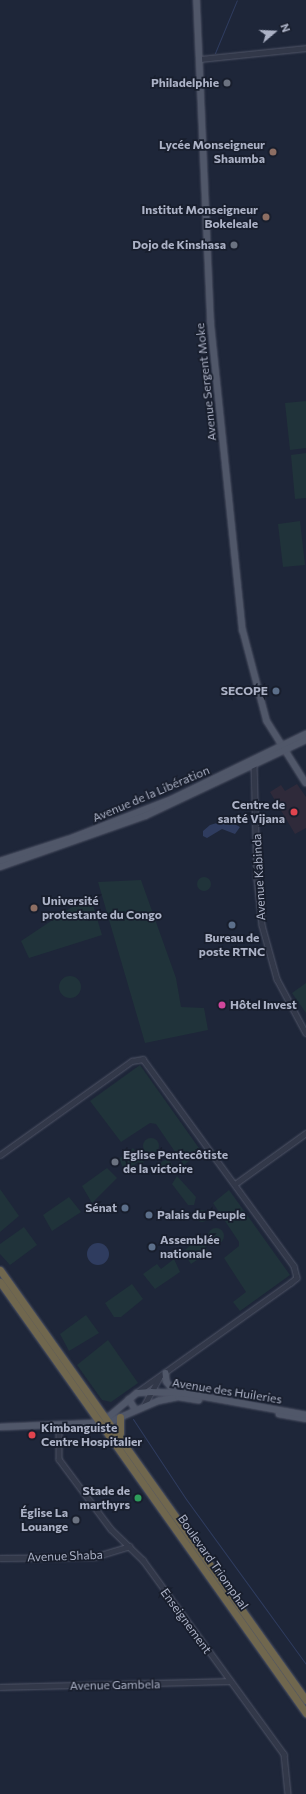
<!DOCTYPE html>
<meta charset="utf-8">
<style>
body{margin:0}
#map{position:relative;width:306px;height:1794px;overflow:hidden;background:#1e2639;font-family:Commissioner,sans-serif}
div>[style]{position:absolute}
.medical>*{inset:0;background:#2f2a3a}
.green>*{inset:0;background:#20333a}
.round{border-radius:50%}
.water>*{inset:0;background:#2f3c5f}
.stream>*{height:1px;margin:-0.5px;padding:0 0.5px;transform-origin:0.5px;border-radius:0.5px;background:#2f3c5f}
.roads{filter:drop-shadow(0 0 1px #505567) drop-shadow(0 0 1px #505567)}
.minor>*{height:4.5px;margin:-2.25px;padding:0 2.25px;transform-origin:2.25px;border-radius:2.25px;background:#323849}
.major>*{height:5.5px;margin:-2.75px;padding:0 2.75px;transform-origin:2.75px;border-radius:2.75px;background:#505769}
.highway>*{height:7px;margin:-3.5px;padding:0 3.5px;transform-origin:3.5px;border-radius:3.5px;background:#70674e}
.dots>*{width:11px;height:11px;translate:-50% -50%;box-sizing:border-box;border:2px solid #181e2d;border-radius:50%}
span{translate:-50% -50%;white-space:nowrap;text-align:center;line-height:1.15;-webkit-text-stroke:3.5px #181e2d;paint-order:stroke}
.poi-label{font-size:12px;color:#acb2c6;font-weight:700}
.right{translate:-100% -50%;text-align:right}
.left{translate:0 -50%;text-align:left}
.street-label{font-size:12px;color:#acb2c6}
.north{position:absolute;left:254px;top:12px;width:40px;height:40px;-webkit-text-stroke:3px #181e2d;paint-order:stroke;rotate:71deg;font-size:11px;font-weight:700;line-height:16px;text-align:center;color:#acb2c6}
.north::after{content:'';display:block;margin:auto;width:14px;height:18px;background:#acb2c6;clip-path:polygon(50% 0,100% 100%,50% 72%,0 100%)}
</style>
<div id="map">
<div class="medical">
<div style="clip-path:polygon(297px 784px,306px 797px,306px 828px,295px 834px,270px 792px,281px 785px,285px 791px)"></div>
</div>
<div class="green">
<div style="clip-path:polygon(306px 401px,306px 448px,290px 450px,285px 403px)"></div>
<div style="clip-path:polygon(306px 453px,306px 498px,295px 499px,291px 455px)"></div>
<div style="clip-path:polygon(300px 521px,305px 565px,283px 567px,278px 524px)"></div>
<div class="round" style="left:197px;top:877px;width:14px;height:14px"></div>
<div style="clip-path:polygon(141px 880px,176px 978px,181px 1007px,204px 1008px,208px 1030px,145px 1043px,98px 882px)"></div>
<div style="clip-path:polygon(90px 895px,102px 935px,29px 958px,21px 941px)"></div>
<div class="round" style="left:59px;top:976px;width:22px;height:22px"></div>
<div style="clip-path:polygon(306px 983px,306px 1013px,292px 993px)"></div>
<div style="clip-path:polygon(140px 1065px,201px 1151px,184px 1165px,156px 1124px,150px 1123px,121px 1142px,90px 1101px)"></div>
<div class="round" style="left:143px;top:1138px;width:16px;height:16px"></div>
<div style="clip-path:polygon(133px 1148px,144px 1162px,141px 1166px,138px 1162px,125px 1172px,119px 1159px)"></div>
<div class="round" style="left:160px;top:1160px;width:12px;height:12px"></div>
<div style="clip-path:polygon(107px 1168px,117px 1178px,92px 1203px,82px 1186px)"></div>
<div style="clip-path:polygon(177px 1176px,196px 1197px,194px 1205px,188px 1205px,172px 1184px)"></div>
<div style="clip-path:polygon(0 1189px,19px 1216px,0 1232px)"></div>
<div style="clip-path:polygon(229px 1190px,290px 1275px,240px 1311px,233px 1302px,246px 1292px,224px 1258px,239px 1246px,239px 1242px,213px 1203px)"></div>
<div style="clip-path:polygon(69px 1197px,81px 1212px,52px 1231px,43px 1215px)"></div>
<div class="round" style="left:196px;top:1210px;width:12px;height:12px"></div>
<div style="clip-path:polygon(24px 1227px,37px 1245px,10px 1265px,0 1254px,0 1244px)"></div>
<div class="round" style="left:208px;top:1228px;width:16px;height:16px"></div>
<div style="clip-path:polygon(199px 1237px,209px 1252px,191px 1264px,183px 1252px)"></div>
<div style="clip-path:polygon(174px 1259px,180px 1272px,155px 1289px,143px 1274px,157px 1264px,161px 1269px)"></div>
<div style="clip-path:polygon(132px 1284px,143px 1299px,121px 1317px,114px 1317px,105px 1303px)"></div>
<div style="clip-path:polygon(86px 1315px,99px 1333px,69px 1351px,60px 1334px)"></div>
<div style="clip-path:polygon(108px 1340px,138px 1383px,111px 1402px,102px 1400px,77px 1365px)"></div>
</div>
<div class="water">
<div style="clip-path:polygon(227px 820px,240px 827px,235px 834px,222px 829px,207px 838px,203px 836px,203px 831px,210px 825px)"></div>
<div class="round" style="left:87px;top:1243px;width:22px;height:22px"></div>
</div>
<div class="stream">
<div style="left:215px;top:53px;width:57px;rotate:-67.5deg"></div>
<div style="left:133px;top:1419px;width:96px;rotate:56.5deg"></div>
<div style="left:186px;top:1499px;width:204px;rotate:54deg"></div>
</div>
<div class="roads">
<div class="minor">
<div style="left:200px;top:59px;width:107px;rotate:-5.9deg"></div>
<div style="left:254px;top:762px;width:117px;rotate:88.5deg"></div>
<div style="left:257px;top:879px;width:46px;rotate:83.8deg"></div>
<div style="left:262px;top:925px;width:56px;rotate:74.5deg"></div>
<div style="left:277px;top:979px;width:61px;rotate:61.8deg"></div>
<div style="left:0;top:1155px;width:162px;rotate:-35.5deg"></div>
<div style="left:132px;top:1061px;width:11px;rotate:-10deg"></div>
<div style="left:143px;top:1059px;width:256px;rotate:53.9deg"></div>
<div style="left:294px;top:1266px;width:12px;rotate:76deg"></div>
<div style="left:297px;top:1278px;width:8px;rotate:140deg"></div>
<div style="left:291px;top:1283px;width:189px;rotate:144.5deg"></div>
<div style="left:235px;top:1184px;width:87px;rotate:-35.7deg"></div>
<div style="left:143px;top:1407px;width:33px;rotate:-61deg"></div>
<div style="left:59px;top:1425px;width:34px;rotate:90deg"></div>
<div style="left:59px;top:1459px;width:87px;rotate:53.4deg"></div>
<div style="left:111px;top:1529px;width:45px;rotate:44.1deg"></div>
<div style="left:143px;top:1560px;width:240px;rotate:54deg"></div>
<div style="left:284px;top:1754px;width:40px;rotate:84.3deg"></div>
<div style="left:0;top:1558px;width:94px;rotate:-0.6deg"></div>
<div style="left:94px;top:1557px;width:37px;rotate:-17deg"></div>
<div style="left:0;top:1687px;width:230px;rotate:-1.5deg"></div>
</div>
<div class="major">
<div style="left:197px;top:0;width:322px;rotate:87.5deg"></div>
<div style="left:211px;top:322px;width:310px;rotate:84.1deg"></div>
<div style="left:243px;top:630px;width:94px;rotate:75.2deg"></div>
<div style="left:267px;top:721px;width:73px;rotate:57.8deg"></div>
<div style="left:0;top:861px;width:72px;rotate:-17.7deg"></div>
<div style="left:69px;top:839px;width:110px;rotate:-21.2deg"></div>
<div style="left:172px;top:799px;width:149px;rotate:-25.9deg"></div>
<div style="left:0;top:867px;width:154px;rotate:-19.4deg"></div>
<div style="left:145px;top:816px;width:178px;rotate:-25.3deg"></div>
<div style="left:166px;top:1373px;width:9px;rotate:84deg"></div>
<div style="left:167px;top:1382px;width:13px;rotate:51deg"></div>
<div style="left:129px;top:1399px;width:13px;rotate:58deg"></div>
<div style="left:279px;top:1414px;width:27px;rotate:10deg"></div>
<div style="left:105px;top:1424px;width:58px;rotate:-23.5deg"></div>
<div style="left:158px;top:1401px;width:21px;rotate:-11deg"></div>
<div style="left:179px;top:1397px;width:20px;rotate:9deg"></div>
<div style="left:0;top:1427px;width:95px;rotate:-2.4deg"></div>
<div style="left:95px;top:1423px;width:12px;rotate:-20deg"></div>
<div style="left:106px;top:1419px;width:40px;rotate:-40deg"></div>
<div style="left:137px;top:1393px;width:14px;rotate:-4deg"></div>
<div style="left:151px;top:1392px;width:33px;rotate:2deg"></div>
<div style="left:184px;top:1393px;width:124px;rotate:10.2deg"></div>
</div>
<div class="highway">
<div style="left:0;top:1270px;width:528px;rotate:54.56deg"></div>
<div style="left:0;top:1282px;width:529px;rotate:54.63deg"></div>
<div style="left:120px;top:1417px;width:16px;rotate:90deg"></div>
</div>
</div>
<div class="dots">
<div style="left:227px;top:83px;background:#6b7280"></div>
<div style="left:273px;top:152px;background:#8d6e63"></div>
<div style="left:266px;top:217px;background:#8d6e63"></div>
<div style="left:234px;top:245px;background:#6b7280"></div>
<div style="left:276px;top:691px;background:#5c6f8a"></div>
<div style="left:294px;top:812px;background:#e0444e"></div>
<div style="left:34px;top:908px;background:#8d6e63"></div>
<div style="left:232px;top:925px;background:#5c6f8a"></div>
<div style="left:222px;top:1005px;background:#d1479c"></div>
<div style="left:115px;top:1162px;background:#6b7280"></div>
<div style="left:125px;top:1208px;background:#5c6f8a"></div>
<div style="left:149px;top:1215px;background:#5c6f8a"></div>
<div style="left:152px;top:1247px;background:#5c6f8a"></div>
<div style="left:32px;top:1435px;background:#e0444e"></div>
<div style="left:138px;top:1498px;background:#2e9e5b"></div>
<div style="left:76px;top:1520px;background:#6b7280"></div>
</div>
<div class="poi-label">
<span class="right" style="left:219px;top:83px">Philadelphie</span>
<span class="right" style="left:265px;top:152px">Lycée Monseigneur<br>Shaumba</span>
<span class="right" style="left:258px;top:217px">Institut Monseigneur<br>Bokeleale</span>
<span class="right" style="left:226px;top:245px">Dojo de Kinshasa</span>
<span class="right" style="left:268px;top:691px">SECOPE</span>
<span class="right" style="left:285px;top:812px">Centre de<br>santé Vijana</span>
<span class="left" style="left:42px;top:908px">Université<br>protestante du Congo</span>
<span style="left:232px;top:945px">Bureau de<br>poste RTNC</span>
<span class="left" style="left:230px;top:1005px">Hôtel Invest</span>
<span class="left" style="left:123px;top:1162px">Eglise Pentecôtiste<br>de la victoire</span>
<span class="right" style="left:117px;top:1208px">Sénat</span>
<span class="left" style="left:157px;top:1215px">Palais du Peuple</span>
<span class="left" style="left:160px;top:1247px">Assemblée<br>nationale</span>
<span class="left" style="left:41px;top:1435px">Kimbanguiste<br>Centre Hospitalier</span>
<span class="right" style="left:130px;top:1498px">Stade de<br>marthyrs</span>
<span class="right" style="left:68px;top:1520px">Église La<br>Louange</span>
</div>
<div class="street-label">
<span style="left:206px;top:382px;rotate:-96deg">Avenue Sergent Moke</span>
<span style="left:151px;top:794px;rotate:-23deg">Avenue de la Libération</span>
<span style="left:259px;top:877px;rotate:-93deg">Avenue Kabinda</span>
<span style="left:227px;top:1391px;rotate:9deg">Avenue des Huileries</span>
<span style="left:65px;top:1556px;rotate:-2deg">Avenue Shaba</span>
<span style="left:213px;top:1562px;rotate:55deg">Boulevard Triomphal</span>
<span style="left:186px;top:1621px;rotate:54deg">Enseignement</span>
<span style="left:115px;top:1685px;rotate:-1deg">Avenue Gambela</span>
</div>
<div class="north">N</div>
</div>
